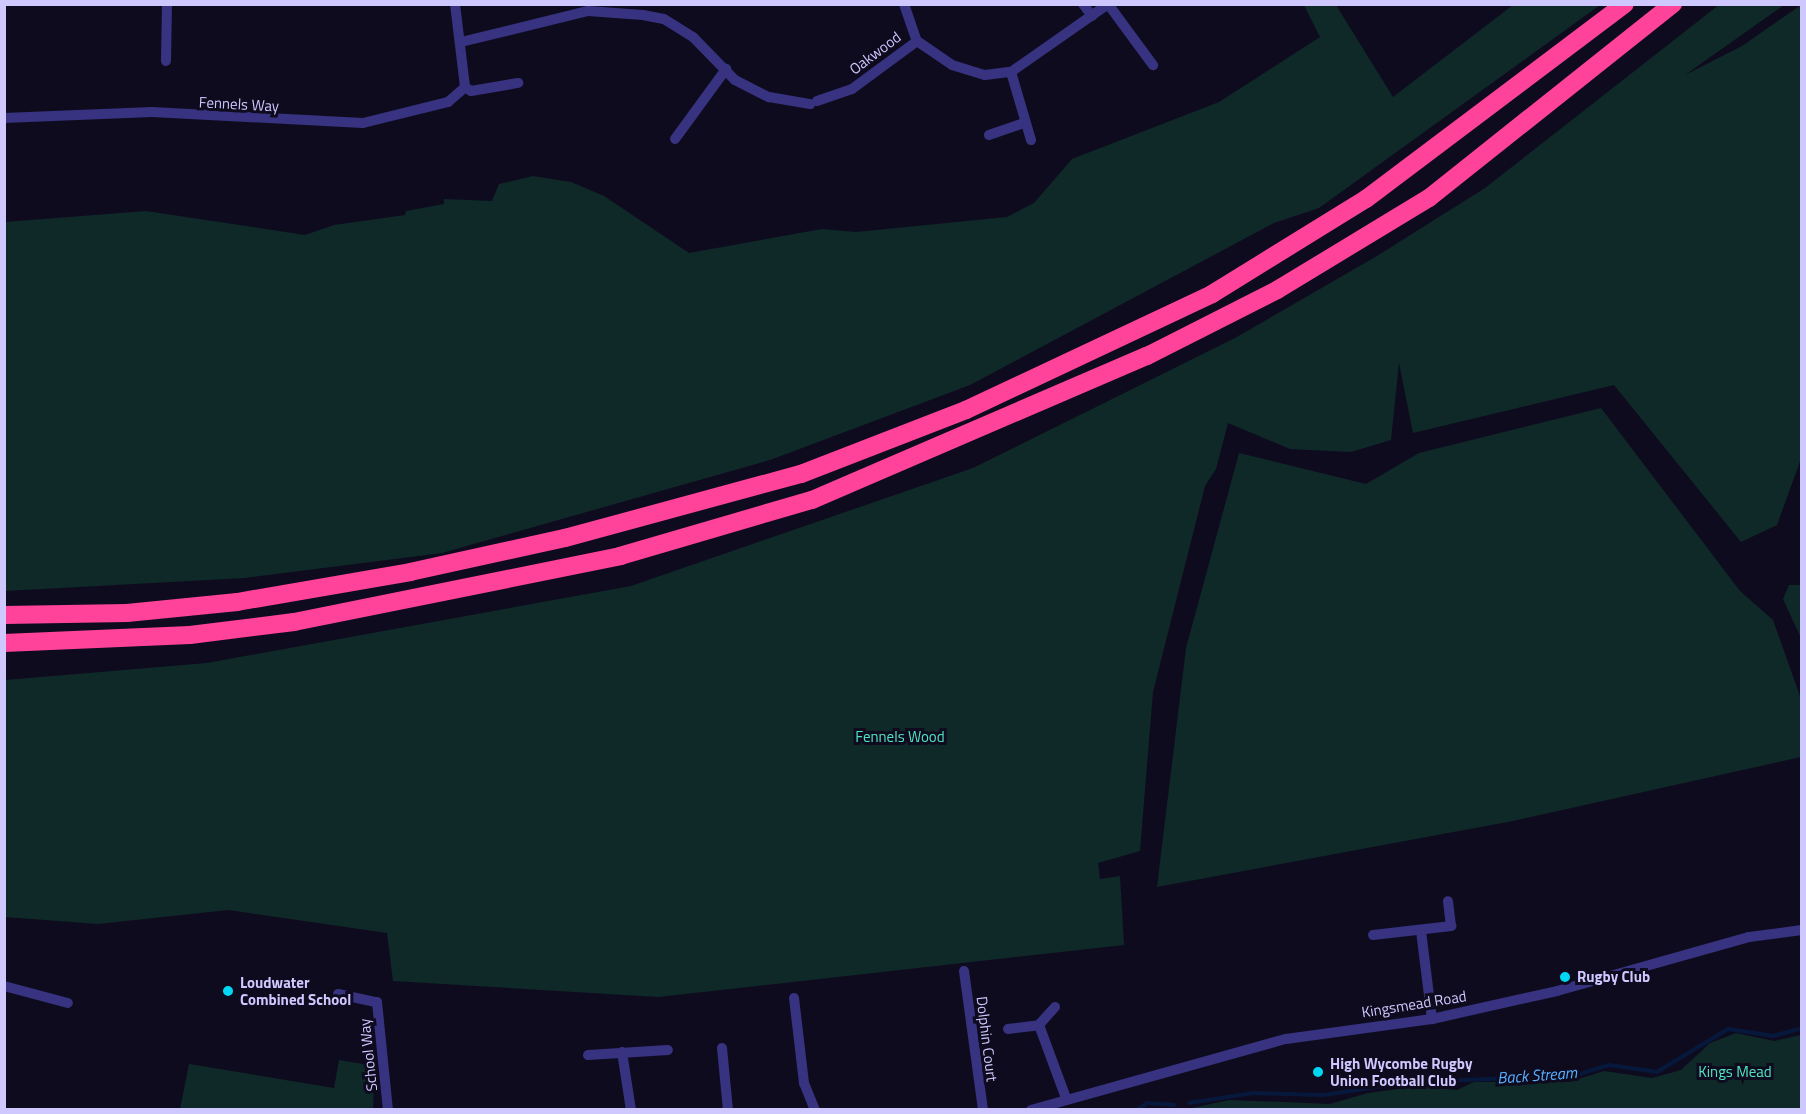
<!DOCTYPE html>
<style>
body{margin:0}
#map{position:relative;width:1806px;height:1114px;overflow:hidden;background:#0f0b1f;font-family:"Titillium Web",sans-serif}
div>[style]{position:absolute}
.green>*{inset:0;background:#0e2928}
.stream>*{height:4px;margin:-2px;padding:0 2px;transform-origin:2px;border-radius:2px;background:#06193c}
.minor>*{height:10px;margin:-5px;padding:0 5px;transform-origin:5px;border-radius:5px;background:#373380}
.motorway>*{height:18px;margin:-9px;padding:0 9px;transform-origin:9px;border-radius:9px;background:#ff439b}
.dots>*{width:16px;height:16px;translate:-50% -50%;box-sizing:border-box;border:3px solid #0f0b1f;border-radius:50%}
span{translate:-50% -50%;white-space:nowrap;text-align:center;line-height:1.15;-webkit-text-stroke:6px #0f0b1f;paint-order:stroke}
.street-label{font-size:15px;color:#cfc8ff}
.park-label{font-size:15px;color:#4fe5c1}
.poi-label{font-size:15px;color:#cfc8ff;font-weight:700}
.left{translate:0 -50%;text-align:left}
.water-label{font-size:16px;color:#56afff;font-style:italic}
.frame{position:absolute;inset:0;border:6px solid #cfc8ff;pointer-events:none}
</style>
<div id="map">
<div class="green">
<div style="clip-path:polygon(1720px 4px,1784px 5px,1685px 75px,1742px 46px,1801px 5px,1802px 456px,1777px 525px,1741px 542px,1614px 385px,1413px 433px,1399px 363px,1391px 440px,1351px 452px,1290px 449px,1228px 423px,1216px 469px,1205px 486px,1153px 692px,1140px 851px,1098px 863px,1100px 879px,1120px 876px,1124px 945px,658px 997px,393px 981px,387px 933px,228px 910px,98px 924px,5px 917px,5px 680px,207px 663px,631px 586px,973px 468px,1235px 338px,1377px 256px,1485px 188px)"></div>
<div style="clip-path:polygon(1304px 5px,1336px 5px,1393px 97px,1513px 5px,1600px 5px,1319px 208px,1274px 223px,970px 385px,770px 460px,442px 553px,245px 578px,5px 591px,5px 222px,146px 211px,305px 235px,334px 225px,405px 215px,406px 211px,444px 204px,444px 199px,492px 201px,499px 184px,533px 176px,571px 182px,604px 196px,689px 253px,822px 229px,856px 232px,1007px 217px,1034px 203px,1072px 159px,1219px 102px,1320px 37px)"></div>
<div style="clip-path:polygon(1601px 408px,1740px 591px,1773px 620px,1801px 699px,1801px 757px,1513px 821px,1157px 887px,1186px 648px,1239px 453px,1366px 484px,1419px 453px)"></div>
<div style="clip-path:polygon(1789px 585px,1801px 585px,1801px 638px,1783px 599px)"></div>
<div style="clip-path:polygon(1736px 1033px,1774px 1041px,1801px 1035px,1801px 1109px,1188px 1109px,1229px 1100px,1330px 1104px,1368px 1093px,1420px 1086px,1457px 1090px,1474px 1082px,1569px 1082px,1604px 1071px,1652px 1078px,1681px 1070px,1710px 1043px)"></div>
<div style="clip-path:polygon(339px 1060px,375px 1066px,373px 1109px,180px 1109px,189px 1064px,334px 1088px)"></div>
</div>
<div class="stream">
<div style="left:1189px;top:1103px;width:65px;rotate:-8.9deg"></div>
<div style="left:1253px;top:1093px;width:71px;rotate:1.6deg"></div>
<div style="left:1324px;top:1095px;width:87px;rotate:-8.6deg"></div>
<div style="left:1410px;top:1082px;width:163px;rotate:-2.1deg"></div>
<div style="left:1573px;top:1076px;width:38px;rotate:-17deg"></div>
<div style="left:1609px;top:1065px;width:49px;rotate:8.3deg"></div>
<div style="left:1657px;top:1072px;width:83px;rotate:-31.2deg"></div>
<div style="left:1728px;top:1029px;width:46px;rotate:8.8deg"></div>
<div style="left:1773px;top:1036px;width:30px;rotate:-15deg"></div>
<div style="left:1137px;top:1110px;width:12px;rotate:-35deg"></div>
<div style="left:1147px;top:1103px;width:27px;rotate:4deg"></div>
</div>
<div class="minor">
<div style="left:455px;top:4px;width:84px;rotate:83.1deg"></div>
<div style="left:904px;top:4px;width:39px;rotate:71deg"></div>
<div style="left:917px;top:41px;width:42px;rotate:34.4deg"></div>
<div style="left:952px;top:65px;width:34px;rotate:17deg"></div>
<div style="left:985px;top:75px;width:26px;rotate:-7deg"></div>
<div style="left:1011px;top:72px;width:118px;rotate:-35deg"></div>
<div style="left:1083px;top:4px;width:15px;rotate:53deg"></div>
<div style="left:1108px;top:4px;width:76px;rotate:53.6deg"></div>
<div style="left:461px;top:42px;width:131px;rotate:-13.7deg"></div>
<div style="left:588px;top:11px;width:55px;rotate:4.2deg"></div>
<div style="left:643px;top:15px;width:21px;rotate:11deg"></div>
<div style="left:664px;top:19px;width:34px;rotate:32deg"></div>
<div style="left:693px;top:37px;width:60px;rotate:45.7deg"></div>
<div style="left:735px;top:80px;width:38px;rotate:27deg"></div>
<div style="left:769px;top:97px;width:42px;rotate:9.7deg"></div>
<div style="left:166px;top:61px;width:57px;rotate:-89deg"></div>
<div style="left:1011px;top:72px;width:71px;rotate:73.6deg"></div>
<div style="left:465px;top:87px;width:7px;rotate:34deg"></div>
<div style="left:471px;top:91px;width:48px;rotate:-9.7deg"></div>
<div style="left:817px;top:101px;width:37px;rotate:-19deg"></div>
<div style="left:852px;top:89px;width:81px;rotate:-36.4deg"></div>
<div style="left:4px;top:118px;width:148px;rotate:-2.3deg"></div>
<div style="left:152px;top:112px;width:211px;rotate:3deg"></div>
<div style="left:363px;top:123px;width:88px;rotate:-13.9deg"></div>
<div style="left:448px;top:102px;width:23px;rotate:-41deg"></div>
<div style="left:989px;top:135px;width:36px;rotate:-19deg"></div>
<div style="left:675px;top:139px;width:87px;rotate:-53.9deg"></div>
<div style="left:1421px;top:931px;width:89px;rotate:82.9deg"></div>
<div style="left:1373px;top:935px;width:79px;rotate:-6.6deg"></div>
<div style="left:1451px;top:926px;width:25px;rotate:-97deg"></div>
<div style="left:964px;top:971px;width:140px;rotate:82.2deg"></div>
<div style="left:4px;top:986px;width:66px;rotate:14.9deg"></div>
<div style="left:338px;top:994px;width:40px;rotate:12deg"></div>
<div style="left:377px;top:1002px;width:109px;rotate:84.2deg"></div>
<div style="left:794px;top:998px;width:86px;rotate:83.3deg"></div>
<div style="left:804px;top:1083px;width:29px;rotate:68deg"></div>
<div style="left:1055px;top:1007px;width:24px;rotate:132deg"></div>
<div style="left:1039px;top:1025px;width:78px;rotate:69.7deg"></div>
<div style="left:1008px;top:1029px;width:31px;rotate:-7deg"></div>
<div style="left:722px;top:1048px;width:62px;rotate:84.5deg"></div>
<div style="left:622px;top:1052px;width:59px;rotate:81.2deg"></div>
<div style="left:588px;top:1055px;width:80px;rotate:-3.6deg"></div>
<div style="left:1031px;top:1110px;width:265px;rotate:-15.6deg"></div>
<div style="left:1286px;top:1039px;width:147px;rotate:-7.8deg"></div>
<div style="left:1432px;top:1019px;width:128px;rotate:-12.6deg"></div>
<div style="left:1557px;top:991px;width:199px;rotate:-15.7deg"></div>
<div style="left:1749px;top:937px;width:53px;rotate:-7.5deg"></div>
</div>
<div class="motorway">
<div style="left:4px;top:615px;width:123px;rotate:-0.9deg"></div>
<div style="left:127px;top:613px;width:111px;rotate:-5.7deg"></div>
<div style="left:237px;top:602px;width:176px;rotate:-9.8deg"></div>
<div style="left:410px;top:572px;width:159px;rotate:-12.4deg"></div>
<div style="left:565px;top:538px;width:245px;rotate:-15.2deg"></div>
<div style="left:801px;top:474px;width:177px;rotate:-21.2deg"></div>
<div style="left:966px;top:410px;width:272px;rotate:-25.2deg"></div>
<div style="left:1212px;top:294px;width:181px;rotate:-31.7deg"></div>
<div style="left:1366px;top:199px;width:324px;rotate:-37deg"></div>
<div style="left:4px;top:643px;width:186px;rotate:-2.5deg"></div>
<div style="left:190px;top:635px;width:105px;rotate:-7.1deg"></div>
<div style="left:294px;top:622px;width:333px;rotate:-11.4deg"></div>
<div style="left:620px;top:556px;width:200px;rotate:-16.3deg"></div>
<div style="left:812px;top:500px;width:365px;rotate:-23.3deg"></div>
<div style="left:1147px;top:356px;width:146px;rotate:-26.9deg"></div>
<div style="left:1277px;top:290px;width:178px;rotate:-31.2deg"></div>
<div style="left:1429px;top:198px;width:312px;rotate:-38.5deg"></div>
</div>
<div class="dots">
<div style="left:1565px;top:977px;background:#00d8f3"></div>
<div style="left:228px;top:991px;background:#00d8f3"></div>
<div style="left:1318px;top:1072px;background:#00d8f3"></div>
</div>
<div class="street-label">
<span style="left:875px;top:53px;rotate:-37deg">Oakwood</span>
<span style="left:239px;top:104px;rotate:3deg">Fennels Way</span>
<span style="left:1414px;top:1004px;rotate:-9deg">Kingsmead Road</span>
<span style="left:987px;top:1039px;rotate:83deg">Dolphin Court</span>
<span style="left:368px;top:1055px;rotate:-96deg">School Way</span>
</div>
<div class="park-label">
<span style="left:900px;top:737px">Fennels Wood</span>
<span style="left:1735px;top:1072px">Kings Mead</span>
</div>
<div class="poi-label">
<span class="left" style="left:1577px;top:977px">Rugby Club</span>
<span class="left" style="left:240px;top:991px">Loudwater<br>Combined School</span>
<span class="left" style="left:1330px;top:1072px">High Wycombe Rugby<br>Union Football Club</span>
</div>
<div class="water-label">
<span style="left:1537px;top:1075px;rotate:-4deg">Back Stream</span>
</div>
<div class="frame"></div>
</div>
